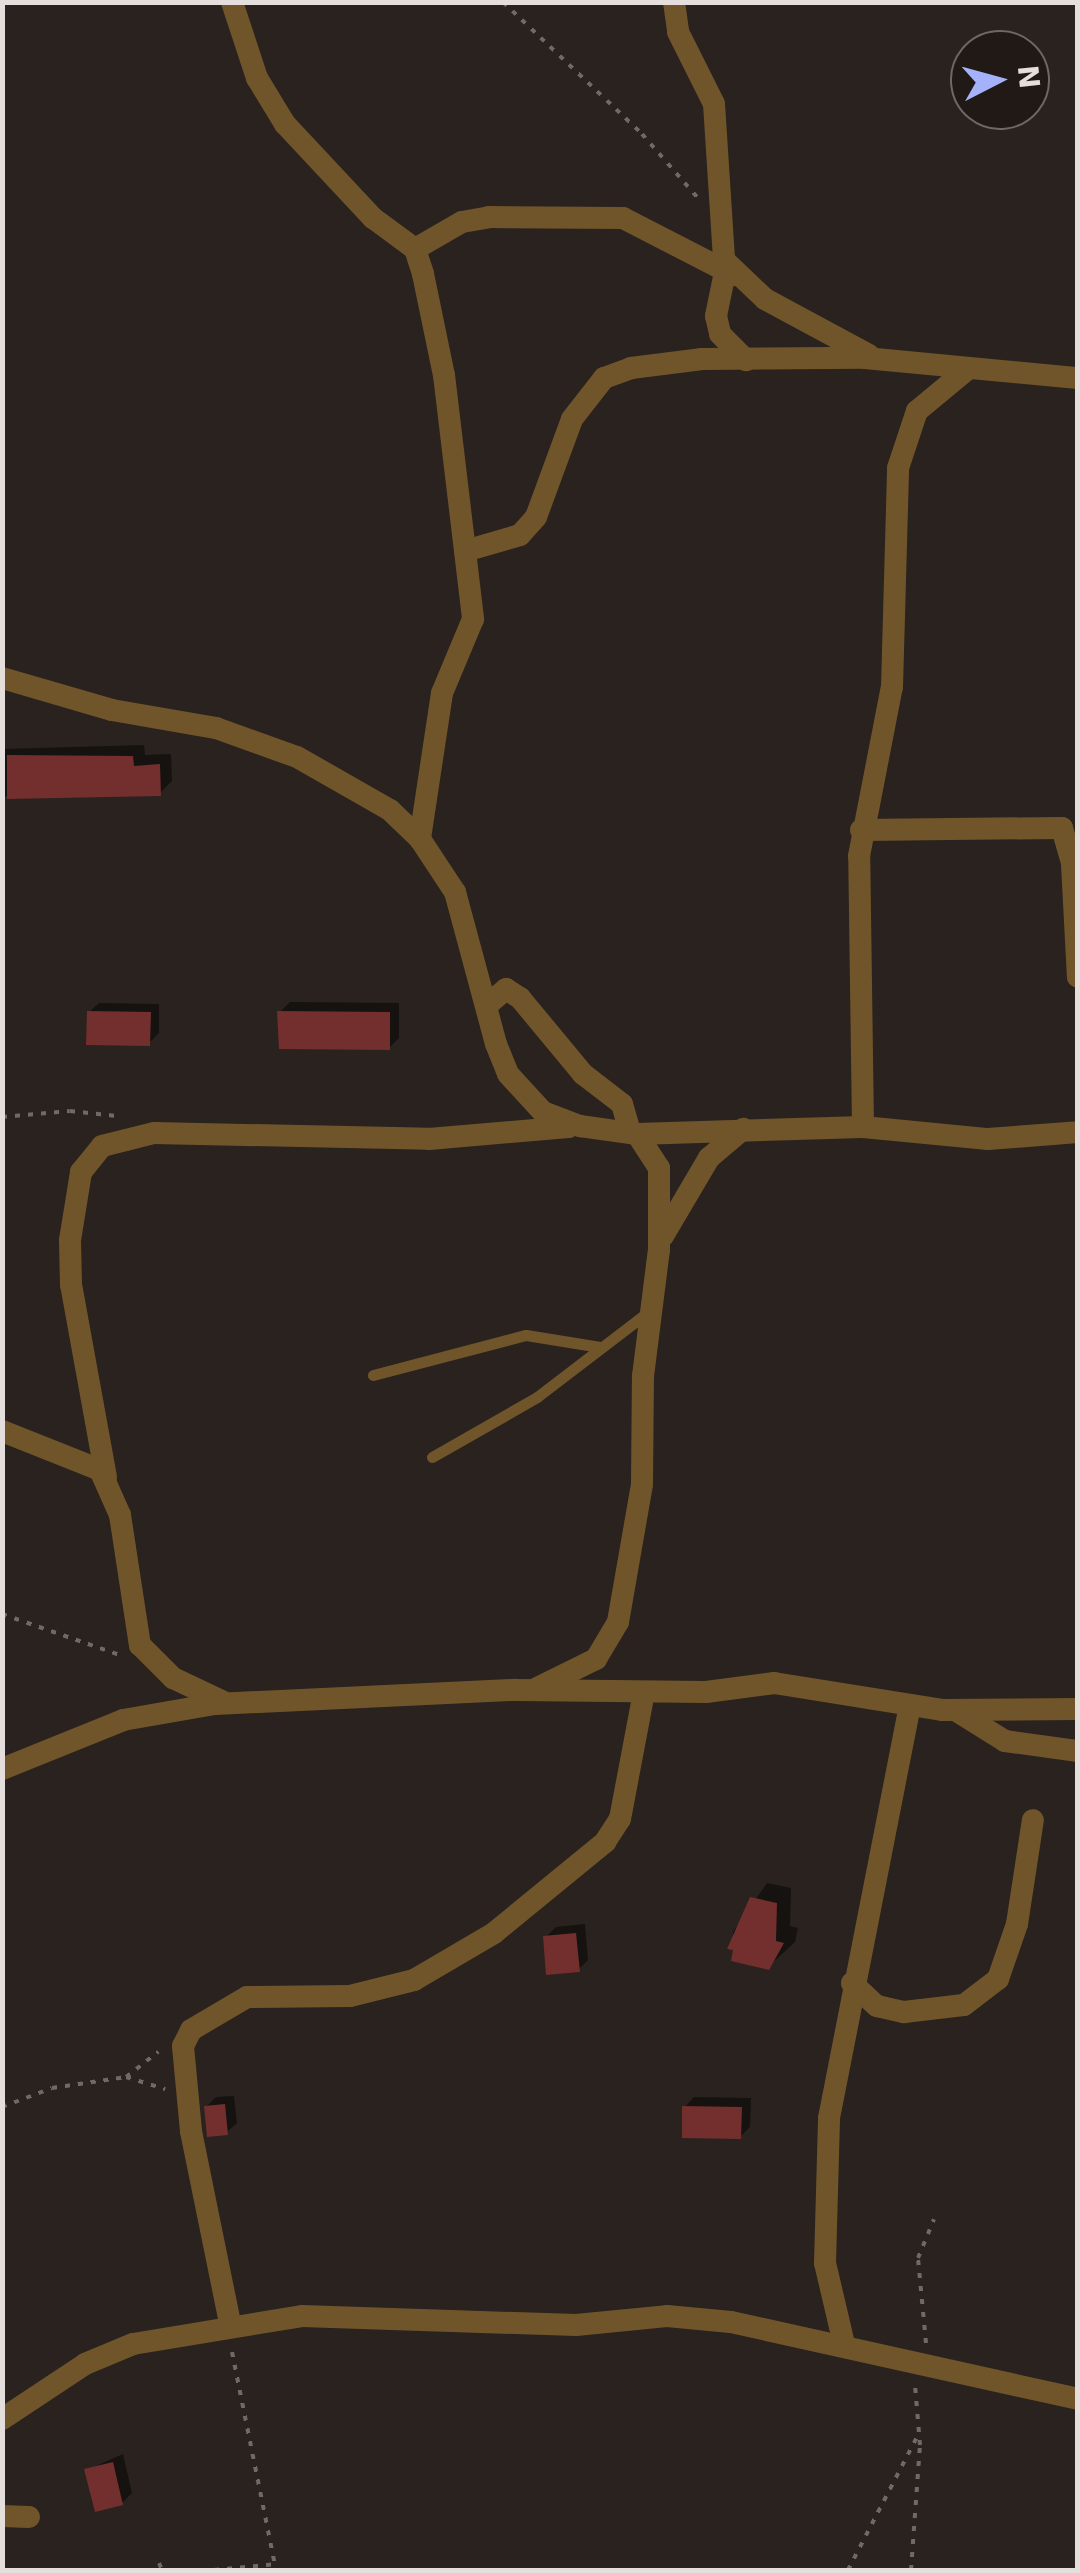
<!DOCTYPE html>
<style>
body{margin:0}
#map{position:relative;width:1080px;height:2573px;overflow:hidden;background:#2a221e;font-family:"DejaVu Sans",sans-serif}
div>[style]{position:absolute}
.shadow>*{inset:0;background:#0007}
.building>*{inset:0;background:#722f2e}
.path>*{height:4px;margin-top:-2px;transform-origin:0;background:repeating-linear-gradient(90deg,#706966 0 5px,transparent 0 13px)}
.service>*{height:11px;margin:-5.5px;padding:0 5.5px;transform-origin:5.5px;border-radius:5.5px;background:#70552a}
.minor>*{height:22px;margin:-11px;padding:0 11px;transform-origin:11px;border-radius:11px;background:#70552a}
span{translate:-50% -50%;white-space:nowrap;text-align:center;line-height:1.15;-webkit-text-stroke:8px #201915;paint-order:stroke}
.frame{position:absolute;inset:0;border:5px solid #e4dfdc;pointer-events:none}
.north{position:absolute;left:950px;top:30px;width:100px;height:100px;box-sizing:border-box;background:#201915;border:2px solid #6e6865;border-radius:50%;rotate:84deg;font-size:28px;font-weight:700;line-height:40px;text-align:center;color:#e4dfdc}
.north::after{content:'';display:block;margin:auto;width:35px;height:45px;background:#a4b2fc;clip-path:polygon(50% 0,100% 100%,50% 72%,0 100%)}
</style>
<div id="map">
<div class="shadow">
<div style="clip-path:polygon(144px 745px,145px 755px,171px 754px,172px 781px,160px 793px,2px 796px,2px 749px)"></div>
<div style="clip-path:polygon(290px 1002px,399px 1003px,399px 1038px,389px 1048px,280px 1012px)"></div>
<div style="clip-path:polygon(99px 1003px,159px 1004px,159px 1033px,149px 1043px,89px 1012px)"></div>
<div style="clip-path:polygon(767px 1883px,791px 1888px,790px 1926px,798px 1928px,795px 1942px,768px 1967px,733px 1959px,733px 1932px)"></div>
<div style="clip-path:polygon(585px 1924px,588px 1960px,578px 1970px,546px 1937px,556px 1927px)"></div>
<div style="clip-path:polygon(234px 2096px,237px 2123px,227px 2132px,206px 2107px,216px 2097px)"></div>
<div style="clip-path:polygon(694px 2097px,751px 2098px,750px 2127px,740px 2137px,685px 2107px)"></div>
<div style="clip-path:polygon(123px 2454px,132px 2493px,122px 2503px,87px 2470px)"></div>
</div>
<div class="building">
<div style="clip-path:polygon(7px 755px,133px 756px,134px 766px,160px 764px,161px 796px,7px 799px)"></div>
<div style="clip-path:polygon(87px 1011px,151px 1012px,150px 1046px,86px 1045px)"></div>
<div style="clip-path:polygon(277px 1011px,390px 1012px,390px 1050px,279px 1049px)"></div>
<div style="clip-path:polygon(750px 1897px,777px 1903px,776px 1941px,784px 1943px,769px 1970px,731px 1961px,733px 1950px,727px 1949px)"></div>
<div style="clip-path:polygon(576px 1933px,580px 1972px,546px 1975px,543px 1936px)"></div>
<div style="clip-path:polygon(225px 2104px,228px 2135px,207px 2137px,204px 2106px)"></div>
<div style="clip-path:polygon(682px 2106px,742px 2107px,741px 2139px,682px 2138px)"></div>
<div style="clip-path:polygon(113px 2462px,123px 2505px,95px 2512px,84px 2469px)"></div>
</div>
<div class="path">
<div style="left:503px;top:2px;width:192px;rotate:43.5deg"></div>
<div style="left:642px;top:134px;width:84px;rotate:48.9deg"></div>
<div style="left:2px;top:1117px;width:68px;rotate:-5deg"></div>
<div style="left:70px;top:1111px;width:47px;rotate:6.1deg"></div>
<div style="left:2px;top:1614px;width:125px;rotate:19.2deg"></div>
<div style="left:126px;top:2077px;width:41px;rotate:17.1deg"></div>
<div style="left:2px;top:2107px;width:53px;rotate:-20.8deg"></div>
<div style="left:52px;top:2088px;width:75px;rotate:-8.5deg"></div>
<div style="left:126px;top:2077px;width:41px;rotate:-38deg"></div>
<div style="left:926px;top:2343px;width:85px;rotate:-95.4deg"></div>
<div style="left:918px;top:2258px;width:42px;rotate:-67.7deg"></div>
<div style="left:232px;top:2352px;width:222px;rotate:78.6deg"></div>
<div style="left:159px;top:2563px;width:8px;rotate:67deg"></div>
<div style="left:214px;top:2570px;width:63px;rotate:-5.4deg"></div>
<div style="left:848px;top:2570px;width:150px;rotate:-62.6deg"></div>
<div style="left:911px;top:2570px;width:125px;rotate:-85.9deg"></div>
<div style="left:920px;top:2445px;width:59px;rotate:-94.8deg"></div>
</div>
<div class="service">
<div style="left:373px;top:1375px;width:158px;rotate:-14.7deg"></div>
<div style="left:526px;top:1335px;width:75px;rotate:9.2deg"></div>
<div style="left:432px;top:1457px;width:121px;rotate:-29.7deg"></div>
<div style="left:537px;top:1397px;width:145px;rotate:-37.4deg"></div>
</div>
<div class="minor">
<div style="left:232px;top:2px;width:80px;rotate:71.8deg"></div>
<div style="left:257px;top:78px;width:54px;rotate:58.7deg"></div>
<div style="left:285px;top:124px;width:129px;rotate:46.9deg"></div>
<div style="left:373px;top:218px;width:52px;rotate:36.4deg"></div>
<div style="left:415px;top:249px;width:26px;rotate:72deg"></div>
<div style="left:423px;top:274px;width:103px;rotate:78.3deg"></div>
<div style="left:444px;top:375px;width:246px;rotate:83.2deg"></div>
<div style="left:473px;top:619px;width:80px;rotate:112.7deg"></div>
<div style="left:442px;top:693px;width:148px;rotate:98.6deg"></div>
<div style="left:674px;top:2px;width:30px;rotate:82deg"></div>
<div style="left:678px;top:32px;width:80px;rotate:63.4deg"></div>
<div style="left:714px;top:104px;width:156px;rotate:86.3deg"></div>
<div style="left:724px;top:260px;width:57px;rotate:43.6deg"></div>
<div style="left:765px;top:299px;width:118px;rotate:28.3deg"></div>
<div style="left:415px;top:249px;width:54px;rotate:-29.9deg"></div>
<div style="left:462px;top:222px;width:27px;rotate:-10deg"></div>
<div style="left:489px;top:217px;width:134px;rotate:0.4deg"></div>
<div style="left:623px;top:218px;width:125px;rotate:27.2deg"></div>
<div style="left:725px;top:272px;width:45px;rotate:101.6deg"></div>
<div style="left:716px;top:316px;width:18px;rotate:77deg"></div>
<div style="left:720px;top:334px;width:37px;rotate:45deg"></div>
<div style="left:465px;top:551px;width:57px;rotate:-16.2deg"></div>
<div style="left:520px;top:535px;width:24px;rotate:-48deg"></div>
<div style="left:536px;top:517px;width:104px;rotate:-69.8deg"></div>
<div style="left:572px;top:419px;width:52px;rotate:-52deg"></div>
<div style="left:604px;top:378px;width:29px;rotate:-20deg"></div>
<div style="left:631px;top:368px;width:72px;rotate:-7.2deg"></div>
<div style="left:702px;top:359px;width:163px;rotate:-0.4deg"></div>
<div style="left:865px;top:358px;width:214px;rotate:5.4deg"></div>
<div style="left:2px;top:678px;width:115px;rotate:16.2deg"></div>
<div style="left:112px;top:710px;width:106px;rotate:9.8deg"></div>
<div style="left:216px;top:728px;width:86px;rotate:19.7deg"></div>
<div style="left:297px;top:757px;width:107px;rotate:29.7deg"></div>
<div style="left:390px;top:810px;width:42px;rotate:44deg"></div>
<div style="left:420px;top:839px;width:64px;rotate:56.6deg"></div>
<div style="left:455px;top:892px;width:157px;rotate:74.9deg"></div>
<div style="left:496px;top:1044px;width:32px;rotate:68deg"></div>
<div style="left:508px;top:1074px;width:52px;rotate:47.4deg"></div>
<div style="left:543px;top:1112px;width:40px;rotate:21deg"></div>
<div style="left:580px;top:1126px;width:58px;rotate:8deg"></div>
<div style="left:637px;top:1134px;width:226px;rotate:-1.8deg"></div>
<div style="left:863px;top:1127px;width:126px;rotate:5.5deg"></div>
<div style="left:988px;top:1139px;width:90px;rotate:-4.4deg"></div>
<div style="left:861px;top:830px;width:201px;rotate:-0.6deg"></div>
<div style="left:1062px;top:828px;width:37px;rotate:74deg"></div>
<div style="left:1072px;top:864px;width:113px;rotate:87deg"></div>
<div style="left:487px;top:1005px;width:25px;rotate:-40deg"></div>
<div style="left:506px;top:989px;width:17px;rotate:33deg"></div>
<div style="left:520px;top:998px;width:99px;rotate:50.3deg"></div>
<div style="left:583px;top:1074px;width:49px;rotate:37.6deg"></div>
<div style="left:622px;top:1104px;width:29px;rotate:74deg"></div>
<div style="left:863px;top:1127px;width:271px;rotate:-90.8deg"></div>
<div style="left:859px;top:856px;width:172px;rotate:-79deg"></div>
<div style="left:892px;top:687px;width:219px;rotate:-88.4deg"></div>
<div style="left:898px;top:468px;width:60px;rotate:-71.6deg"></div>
<div style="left:917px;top:411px;width:67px;rotate:-39.6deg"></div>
<div style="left:663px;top:1236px;width:91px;rotate:-59.5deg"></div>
<div style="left:709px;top:1158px;width:45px;rotate:-40.5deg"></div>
<div style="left:2px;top:1431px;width:105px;rotate:21.7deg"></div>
<div style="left:100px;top:1470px;width:49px;rotate:66deg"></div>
<div style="left:120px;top:1515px;width:132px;rotate:81.3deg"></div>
<div style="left:140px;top:1645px;width:47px;rotate:45deg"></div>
<div style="left:173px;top:1678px;width:56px;rotate:25.2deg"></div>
<div style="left:106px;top:1477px;width:195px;rotate:-100.3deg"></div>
<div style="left:71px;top:1285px;width:45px;rotate:-91.3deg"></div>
<div style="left:70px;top:1240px;width:69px;rotate:-80.8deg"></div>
<div style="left:81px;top:1172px;width:33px;rotate:-51deg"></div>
<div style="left:102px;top:1146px;width:54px;rotate:-14deg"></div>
<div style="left:154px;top:1133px;width:275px;rotate:1.2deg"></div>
<div style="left:429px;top:1139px;width:140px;rotate:-4.9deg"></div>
<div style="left:537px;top:1688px;width:66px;rotate:-26.2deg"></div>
<div style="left:596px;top:1659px;width:43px;rotate:-59.3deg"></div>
<div style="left:618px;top:1622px;width:140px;rotate:-80.1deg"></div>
<div style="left:642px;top:1484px;width:108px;rotate:-89.5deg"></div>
<div style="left:643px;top:1376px;width:127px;rotate:-82.8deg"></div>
<div style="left:659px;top:1250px;width:82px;rotate:-90deg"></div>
<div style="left:659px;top:1168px;width:40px;rotate:-122.9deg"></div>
<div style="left:955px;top:1710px;width:59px;rotate:31.8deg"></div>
<div style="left:1005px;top:1741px;width:74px;rotate:7.8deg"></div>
<div style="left:2px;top:1769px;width:131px;rotate:-22deg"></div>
<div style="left:123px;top:1720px;width:93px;rotate:-9.9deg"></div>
<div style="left:215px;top:1704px;width:301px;rotate:-2.7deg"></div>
<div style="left:516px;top:1690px;width:190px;rotate:0.6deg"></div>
<div style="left:706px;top:1692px;width:69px;rotate:-7.5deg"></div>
<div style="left:774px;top:1683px;width:170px;rotate:9.1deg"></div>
<div style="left:942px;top:1710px;width:136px;rotate:-0.4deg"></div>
<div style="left:852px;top:1983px;width:34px;rotate:43deg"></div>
<div style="left:877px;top:2006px;width:28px;rotate:13deg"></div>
<div style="left:904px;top:2012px;width:60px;rotate:-6.7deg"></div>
<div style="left:964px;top:2005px;width:43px;rotate:-37.4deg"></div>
<div style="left:998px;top:1979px;width:58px;rotate:-70.9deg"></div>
<div style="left:1017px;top:1924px;width:105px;rotate:-81.3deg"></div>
<div style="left:230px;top:2323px;width:196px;rotate:-101.5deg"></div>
<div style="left:191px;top:2131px;width:85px;rotate:-95.4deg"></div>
<div style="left:183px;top:2046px;width:18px;rotate:-63deg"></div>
<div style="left:191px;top:2030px;width:65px;rotate:-30.5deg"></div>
<div style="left:247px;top:1997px;width:103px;rotate:-0.6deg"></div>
<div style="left:350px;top:1996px;width:66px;rotate:-14deg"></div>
<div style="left:414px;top:1980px;width:93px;rotate:-30.4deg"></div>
<div style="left:494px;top:1933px;width:144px;rotate:-39.3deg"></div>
<div style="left:605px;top:1842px;width:27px;rotate:-57deg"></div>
<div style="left:620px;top:1819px;width:129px;rotate:-79.3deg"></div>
<div style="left:844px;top:2344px;width:83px;rotate:-103.2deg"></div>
<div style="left:825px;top:2263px;width:145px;rotate:-88.4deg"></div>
<div style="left:829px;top:2118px;width:420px;rotate:-78.9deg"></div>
<div style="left:2px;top:2419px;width:100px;rotate:-33.5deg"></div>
<div style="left:85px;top:2364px;width:52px;rotate:-22.6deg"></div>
<div style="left:133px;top:2344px;width:171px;rotate:-9.4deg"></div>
<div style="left:302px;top:2316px;width:274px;rotate:1.9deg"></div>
<div style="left:576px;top:2325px;width:91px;rotate:-5.6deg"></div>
<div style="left:667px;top:2316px;width:64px;rotate:5.4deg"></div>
<div style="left:731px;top:2322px;width:355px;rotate:12.5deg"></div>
<div style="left:2px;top:2516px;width:27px;rotate:2deg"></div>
</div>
<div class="frame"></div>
<div class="north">N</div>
</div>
